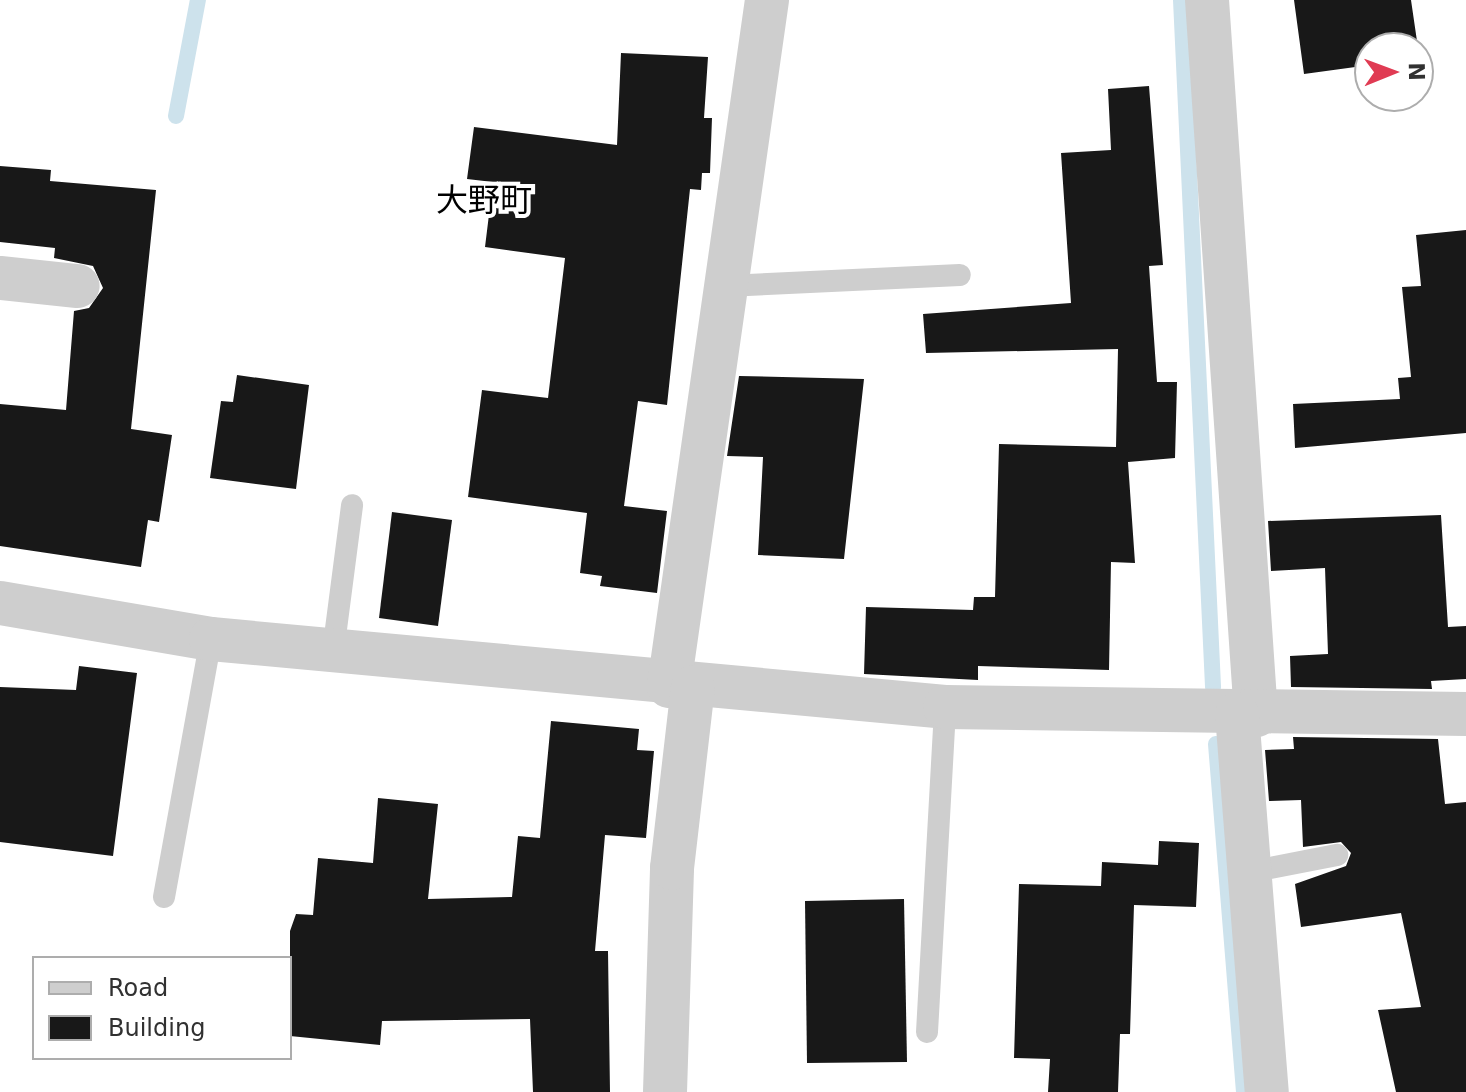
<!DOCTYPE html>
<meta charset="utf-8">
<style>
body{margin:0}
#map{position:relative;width:1466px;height:1092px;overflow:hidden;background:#fff;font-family:"DejaVu Sans","Noto Sans JP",sans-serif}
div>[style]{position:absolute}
.stream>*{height:16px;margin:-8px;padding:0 8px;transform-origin:8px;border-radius:8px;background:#cde2ec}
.building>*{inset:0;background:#181818}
.lane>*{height:22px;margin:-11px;padding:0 11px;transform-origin:11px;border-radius:11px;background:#cecece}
.street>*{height:44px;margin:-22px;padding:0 22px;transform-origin:22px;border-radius:22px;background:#cecece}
span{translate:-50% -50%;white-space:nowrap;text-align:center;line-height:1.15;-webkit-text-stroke:8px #fff;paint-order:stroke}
.quarter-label{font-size:32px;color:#000}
.legend{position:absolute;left:32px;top:956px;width:260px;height:104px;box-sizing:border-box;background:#fff;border:2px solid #adadad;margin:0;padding:10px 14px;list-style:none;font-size:24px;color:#313131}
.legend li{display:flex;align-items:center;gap:16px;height:40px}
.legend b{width:40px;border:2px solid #adadad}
.north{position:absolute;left:1354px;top:32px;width:80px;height:80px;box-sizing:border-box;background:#fff;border:2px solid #adadad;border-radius:50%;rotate:89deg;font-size:22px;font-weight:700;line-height:32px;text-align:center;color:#313131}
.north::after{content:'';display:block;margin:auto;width:28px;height:36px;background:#e03b53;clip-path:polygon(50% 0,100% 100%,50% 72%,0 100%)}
</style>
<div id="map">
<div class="stream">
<div style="left:1181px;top:0;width:688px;rotate:87.33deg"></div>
<div style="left:176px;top:116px;width:118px;rotate:-79.3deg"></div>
<div style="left:1216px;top:744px;width:349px;rotate:85.4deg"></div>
</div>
<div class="building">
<div style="clip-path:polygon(1294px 0,1411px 0,1418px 48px,1370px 48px,1370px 65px,1304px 74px)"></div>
<div style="clip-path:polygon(621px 53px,708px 57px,704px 118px,712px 118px,710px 173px,702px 173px,701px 190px,690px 189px,667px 405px,638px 401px,624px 506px,667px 511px,657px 593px,600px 586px,602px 576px,580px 573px,587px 513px,468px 497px,482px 390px,548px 398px,565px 258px,485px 247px,493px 182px,467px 179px,474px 127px,617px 145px)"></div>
<div style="clip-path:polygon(1149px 86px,1163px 265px,1149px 266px,1157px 382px,1177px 382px,1175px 458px,1128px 462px,1135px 563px,1111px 562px,1109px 670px,978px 666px,978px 680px,864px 674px,866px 607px,973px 610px,974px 597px,995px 597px,999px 444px,1116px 447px,1118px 349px,926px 353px,923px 314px,1071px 303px,1061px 153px,1111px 150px,1108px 89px)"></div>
<div style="clip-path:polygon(0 166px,51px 170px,50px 181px,156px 190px,131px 429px,172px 435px,159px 522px,148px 520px,141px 567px,0 546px,0 404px,66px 410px,74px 311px,89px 308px,103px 288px,93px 266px,54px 258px,55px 248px,0 242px)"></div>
<div style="clip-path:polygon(1466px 230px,1466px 433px,1295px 448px,1293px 404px,1400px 399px,1398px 378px,1411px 377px,1402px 287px,1421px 286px,1416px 235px)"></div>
<div style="clip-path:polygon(237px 375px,309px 385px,296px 489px,210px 478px,221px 401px,233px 402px)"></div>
<div style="clip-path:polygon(739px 376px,864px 379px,844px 559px,758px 555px,763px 457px,727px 456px)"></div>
<div style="clip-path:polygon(392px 512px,452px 520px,438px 626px,379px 618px)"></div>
<div style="clip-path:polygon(1441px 515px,1448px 627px,1466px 626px,1466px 679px,1431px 681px,1432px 689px,1291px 687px,1290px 656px,1328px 654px,1325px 568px,1271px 571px,1268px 521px)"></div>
<div style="clip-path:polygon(79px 666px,137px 673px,113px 856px,0 842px,0 687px,76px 690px)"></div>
<div style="clip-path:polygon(551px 721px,639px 729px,637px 750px,654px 751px,646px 838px,605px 835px,595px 951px,608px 951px,610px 1092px,533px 1092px,530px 1019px,382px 1021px,380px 1045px,290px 1036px,290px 931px,296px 914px,313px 915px,318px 858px,373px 863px,378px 798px,438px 804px,428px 899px,512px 897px,518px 836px,540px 838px)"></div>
<div style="clip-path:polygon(1293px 737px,1438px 739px,1445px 804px,1466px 802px,1466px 1092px,1396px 1092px,1378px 1010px,1421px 1007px,1401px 913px,1301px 927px,1295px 884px,1346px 866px,1351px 853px,1341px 842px,1303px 847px,1301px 800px,1269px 801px,1265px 750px,1294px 749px)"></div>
<div style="clip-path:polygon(1159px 841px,1199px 843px,1196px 907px,1134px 905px,1130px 1034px,1120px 1034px,1118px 1092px,1048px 1092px,1050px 1059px,1014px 1058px,1019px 884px,1101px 886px,1102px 862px,1158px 865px)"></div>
<div style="clip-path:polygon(904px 899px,907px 1062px,807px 1063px,805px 901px)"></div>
</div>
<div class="lane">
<div style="left:726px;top:286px;width:234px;rotate:-2.7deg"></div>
<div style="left:333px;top:652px;width:148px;rotate:-82.6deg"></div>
<div style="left:1250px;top:872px;width:89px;rotate:-11.1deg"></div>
<div style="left:164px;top:897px;width:262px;rotate:-79.7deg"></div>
<div style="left:927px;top:1032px;width:325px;rotate:-86.8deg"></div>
</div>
<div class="street">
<div style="left:1207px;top:0;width:717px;rotate:86.08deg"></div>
<div style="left:0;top:278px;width:78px;rotate:5.9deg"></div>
<div style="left:0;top:603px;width:214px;rotate:9.7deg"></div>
<div style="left:211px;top:639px;width:737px;rotate:5.29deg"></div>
<div style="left:945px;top:707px;width:521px;rotate:0.77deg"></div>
<div style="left:669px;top:686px;width:693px;rotate:-81.87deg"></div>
<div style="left:1237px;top:714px;width:379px;rotate:85.5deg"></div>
<div style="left:665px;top:1092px;width:224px;rotate:-88.2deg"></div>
<div style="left:672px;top:868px;width:182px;rotate:-83.4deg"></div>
</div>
<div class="quarter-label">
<span style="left:484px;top:200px">大野町</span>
</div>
<ul class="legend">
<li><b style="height:10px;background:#cecece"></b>Road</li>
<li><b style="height:22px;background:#181818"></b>Building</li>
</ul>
<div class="north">N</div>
</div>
